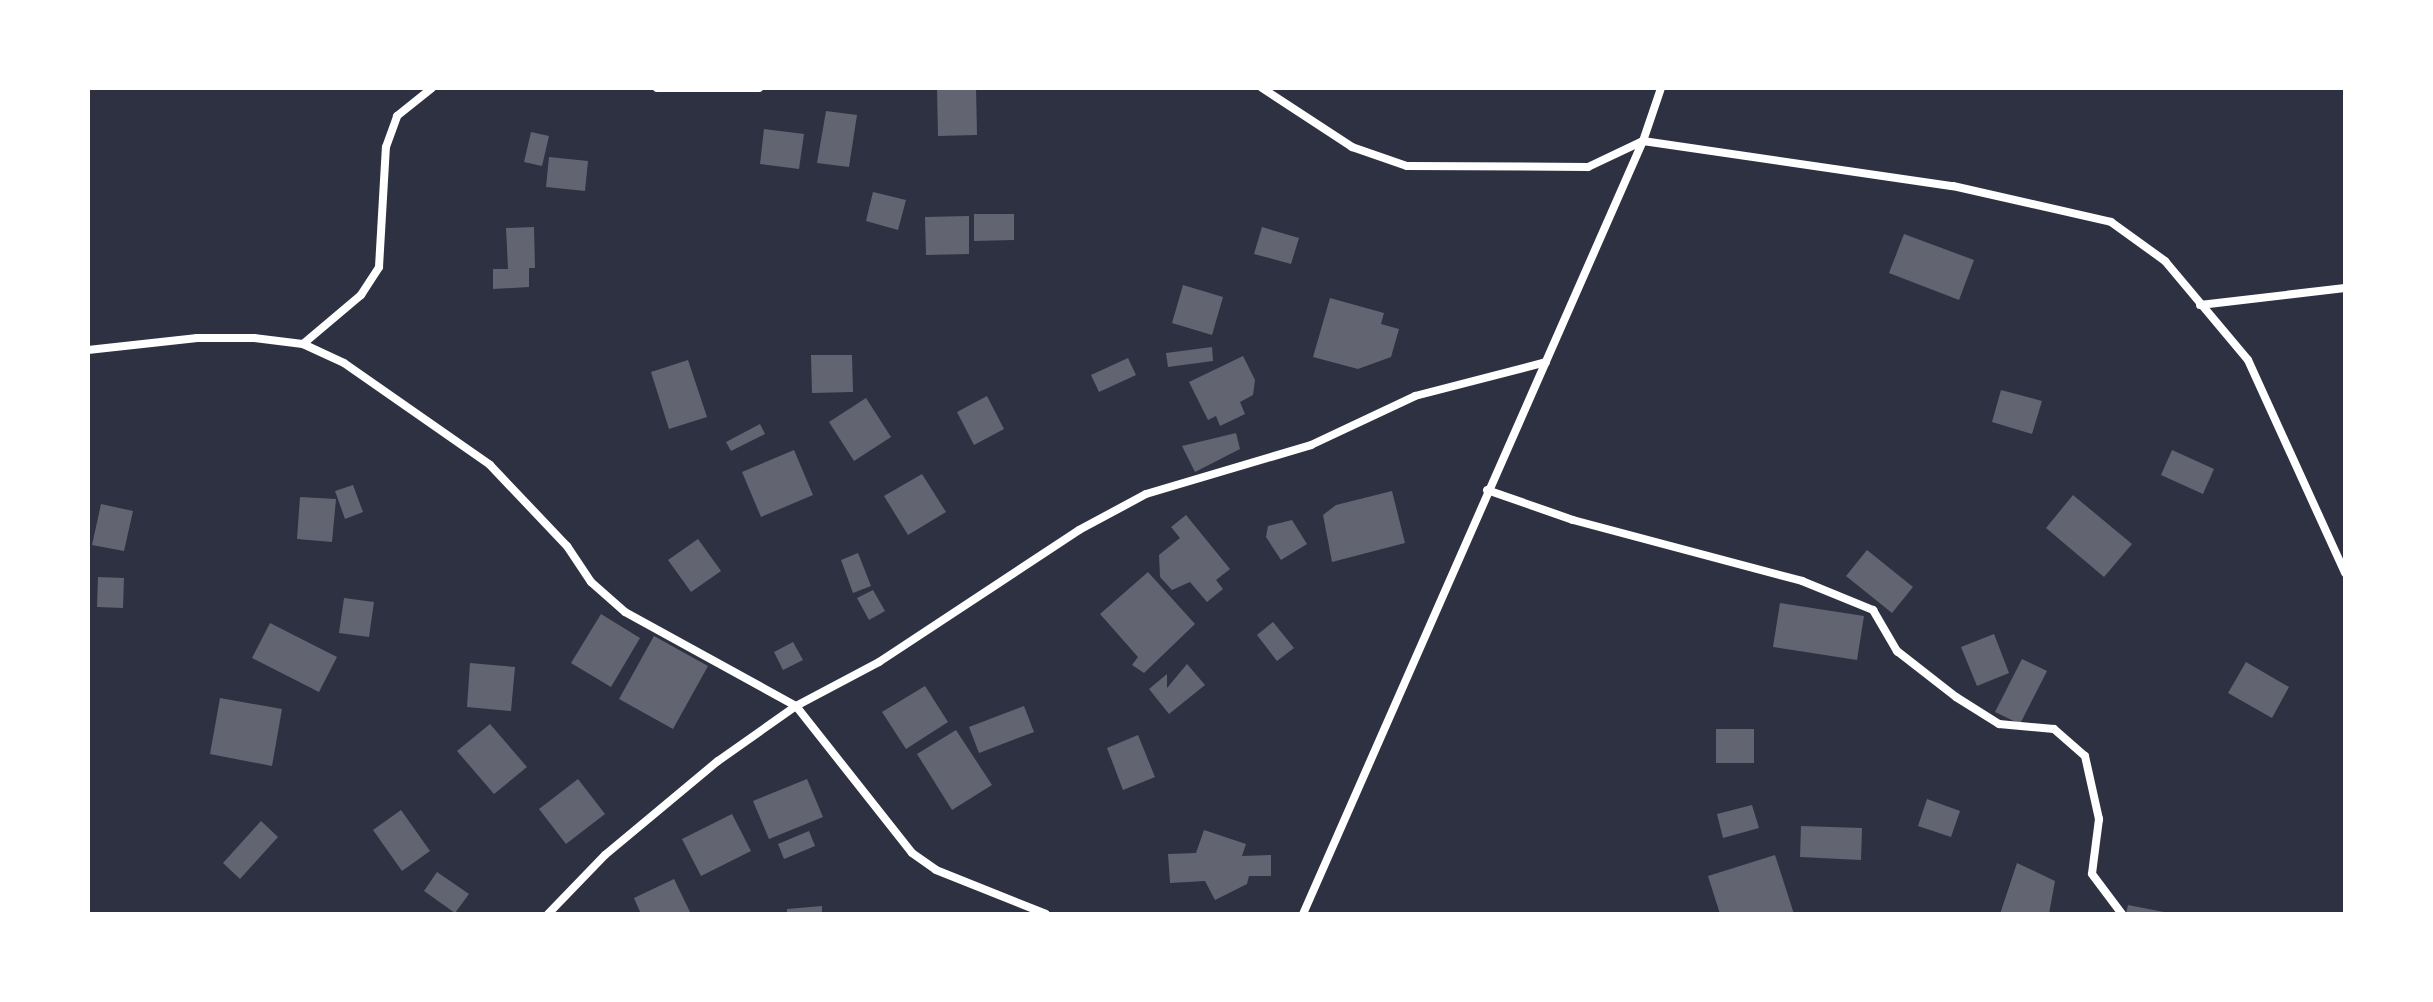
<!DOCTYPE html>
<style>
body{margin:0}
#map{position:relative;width:2433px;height:1002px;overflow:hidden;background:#2d3142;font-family:"Source Serif 4",serif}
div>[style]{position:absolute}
.building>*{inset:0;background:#626471}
.minor>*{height:8px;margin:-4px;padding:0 4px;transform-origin:4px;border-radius:4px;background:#fff}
span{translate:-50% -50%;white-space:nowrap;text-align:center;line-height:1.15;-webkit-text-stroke:8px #fff;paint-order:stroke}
.frame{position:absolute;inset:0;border:90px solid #fff;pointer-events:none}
</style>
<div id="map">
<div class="building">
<div style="clip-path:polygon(937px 88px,976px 88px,977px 135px,938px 136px)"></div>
<div style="clip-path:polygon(826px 111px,857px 115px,849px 167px,817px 163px)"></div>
<div style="clip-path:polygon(764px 129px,804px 134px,799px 169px,760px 164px)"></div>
<div style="clip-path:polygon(531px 132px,549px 136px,542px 166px,524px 162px)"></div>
<div style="clip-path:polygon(549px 157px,588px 161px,585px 191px,546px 187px)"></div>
<div style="clip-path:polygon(873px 192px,906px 200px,898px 230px,866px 221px)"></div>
<div style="clip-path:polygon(974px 214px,1014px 214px,1014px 240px,974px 241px)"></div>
<div style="clip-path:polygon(969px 216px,969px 254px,926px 255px,925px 217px)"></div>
<div style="clip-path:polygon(534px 227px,535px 268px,529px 268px,529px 287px,493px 289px,493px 269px,508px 269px,506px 228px)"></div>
<div style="clip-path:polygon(1262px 227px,1299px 238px,1291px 264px,1254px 254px)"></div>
<div style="clip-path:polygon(1904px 234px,1974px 260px,1959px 300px,1889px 273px)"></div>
<div style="clip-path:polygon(1183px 285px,1223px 297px,1212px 335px,1172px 323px)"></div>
<div style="clip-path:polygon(1330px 298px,1384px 313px,1381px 324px,1399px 329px,1391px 357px,1358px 369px,1313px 357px)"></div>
<div style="clip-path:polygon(1212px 347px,1213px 361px,1168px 367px,1166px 353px)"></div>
<div style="clip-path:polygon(811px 355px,852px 355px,853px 392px,812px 393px)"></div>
<div style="clip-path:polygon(1243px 356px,1255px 380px,1253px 395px,1240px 402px,1245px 414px,1220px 426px,1216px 416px,1208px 420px,1189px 382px)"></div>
<div style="clip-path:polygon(1128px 358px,1136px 375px,1099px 392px,1091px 375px)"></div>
<div style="clip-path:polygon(688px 360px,707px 417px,669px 429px,651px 372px)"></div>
<div style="clip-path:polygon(2001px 390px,2042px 401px,2032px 434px,1992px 422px)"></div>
<div style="clip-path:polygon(987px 396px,1004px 429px,974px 445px,957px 412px)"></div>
<div style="clip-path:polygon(866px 398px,891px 437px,854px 461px,829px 422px)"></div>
<div style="clip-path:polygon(760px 424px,765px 434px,731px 451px,726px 442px)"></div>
<div style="clip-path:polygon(1236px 433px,1240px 449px,1195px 472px,1182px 446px)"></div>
<div style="clip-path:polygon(794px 450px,813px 495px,761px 517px,742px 472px)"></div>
<div style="clip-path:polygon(2172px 450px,2214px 469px,2203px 494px,2161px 475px)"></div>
<div style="clip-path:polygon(922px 474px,946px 512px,908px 535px,884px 496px)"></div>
<div style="clip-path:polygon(353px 485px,363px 512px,345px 519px,335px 491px)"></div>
<div style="clip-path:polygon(1392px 491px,1405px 543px,1332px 562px,1323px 515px,1336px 505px)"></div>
<div style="clip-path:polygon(2073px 495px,2132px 544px,2104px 577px,2046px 528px)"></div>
<div style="clip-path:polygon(300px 497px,336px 499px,332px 542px,297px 539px)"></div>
<div style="clip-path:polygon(101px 504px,133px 511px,124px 551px,92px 545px)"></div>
<div style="clip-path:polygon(1186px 515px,1230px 569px,1216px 580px,1223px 589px,1207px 602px,1190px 582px,1172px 590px,1160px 577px,1159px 555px,1180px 538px,1171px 527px)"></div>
<div style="clip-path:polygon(1292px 520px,1307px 544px,1281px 560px,1266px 537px,1268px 526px)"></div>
<div style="clip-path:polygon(698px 539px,721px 571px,691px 592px,668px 560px)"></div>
<div style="clip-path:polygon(1867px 550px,1913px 587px,1892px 613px,1846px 576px)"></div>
<div style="clip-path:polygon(858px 553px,871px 586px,853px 593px,841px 560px)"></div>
<div style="clip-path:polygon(1148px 572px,1195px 624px,1144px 673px,1132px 665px,1138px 657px,1100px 614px)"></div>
<div style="clip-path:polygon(98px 577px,124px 578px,123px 608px,97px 607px)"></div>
<div style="clip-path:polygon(873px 590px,885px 611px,869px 620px,857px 598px)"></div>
<div style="clip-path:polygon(344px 598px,374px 602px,369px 637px,339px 633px)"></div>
<div style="clip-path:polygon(1780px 603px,1864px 616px,1857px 660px,1773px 647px)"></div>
<div style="clip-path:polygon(601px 614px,640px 638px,611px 687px,571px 663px)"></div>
<div style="clip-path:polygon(1273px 622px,1294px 648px,1277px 661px,1257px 635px)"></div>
<div style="clip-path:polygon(270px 623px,337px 657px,319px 692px,252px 658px)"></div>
<div style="clip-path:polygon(1994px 634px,2009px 673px,1977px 686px,1961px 647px)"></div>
<div style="clip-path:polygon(654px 636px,708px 666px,673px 729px,619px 699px)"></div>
<div style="clip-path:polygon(793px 642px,803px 660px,783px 670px,774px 652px)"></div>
<div style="clip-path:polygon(2022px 659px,2047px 671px,2020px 724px,1995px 712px)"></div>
<div style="clip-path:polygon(2246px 662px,2289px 687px,2272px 718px,2228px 693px)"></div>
<div style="clip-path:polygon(470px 663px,515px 667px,511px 711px,467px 707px)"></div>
<div style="clip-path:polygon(1187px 664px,1205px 685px,1169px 714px,1149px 689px,1167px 674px,1167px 688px)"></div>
<div style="clip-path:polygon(925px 686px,948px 722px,906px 749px,882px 712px)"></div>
<div style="clip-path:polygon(220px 698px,282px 709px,272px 766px,210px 754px)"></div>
<div style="clip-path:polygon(1024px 706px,1034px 732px,979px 753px,969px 727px)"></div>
<div style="clip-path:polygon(490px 724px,527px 767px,494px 794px,457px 751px)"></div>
<div style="clip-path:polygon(1716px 729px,1754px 729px,1754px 763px,1716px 763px)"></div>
<div style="clip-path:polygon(956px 730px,992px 785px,952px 810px,917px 754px)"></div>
<div style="clip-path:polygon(1138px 735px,1155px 777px,1123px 790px,1107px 748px)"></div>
<div style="clip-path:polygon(578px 779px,605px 814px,566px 844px,539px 809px)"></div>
<div style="clip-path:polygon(807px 779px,823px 817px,769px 839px,753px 801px)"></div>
<div style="clip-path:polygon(1927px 799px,1960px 811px,1951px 837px,1918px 826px)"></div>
<div style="clip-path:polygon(1752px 805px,1759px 828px,1723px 838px,1717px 814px)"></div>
<div style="clip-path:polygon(401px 810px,430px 851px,402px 871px,373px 830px)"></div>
<div style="clip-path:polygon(732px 814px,751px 851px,701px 876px,682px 839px)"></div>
<div style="clip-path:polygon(261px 821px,278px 837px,240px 879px,223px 863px)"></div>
<div style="clip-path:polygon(1801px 826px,1862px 828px,1861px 860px,1800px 857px)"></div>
<div style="clip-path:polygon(1204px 830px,1246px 844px,1242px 856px,1271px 855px,1271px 876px,1249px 876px,1247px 884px,1215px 900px,1205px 881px,1170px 883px,1168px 854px,1196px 853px)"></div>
<div style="clip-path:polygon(809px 831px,815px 846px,784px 859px,778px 844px)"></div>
<div style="clip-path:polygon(1775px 855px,1794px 914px,1720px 914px,1708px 876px)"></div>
<div style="clip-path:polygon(2017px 863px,2055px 881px,2049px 914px,2000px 914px)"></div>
<div style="clip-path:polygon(437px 872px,469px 894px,455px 913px,424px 891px)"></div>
<div style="clip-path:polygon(674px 879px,691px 914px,641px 914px,634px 898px)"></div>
<div style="clip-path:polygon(2128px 905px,2169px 913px,2169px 914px,2126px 914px)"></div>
<div style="clip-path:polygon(822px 906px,822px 914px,787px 914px,787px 909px)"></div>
</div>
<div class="minor">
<div style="left:657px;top:88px;width:102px"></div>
<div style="left:1262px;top:88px;width:108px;rotate:33.2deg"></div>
<div style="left:1352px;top:147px;width:58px;rotate:19.1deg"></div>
<div style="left:1407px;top:166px;width:181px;rotate:0.3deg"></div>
<div style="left:1588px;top:167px;width:61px;rotate:-25.3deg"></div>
<div style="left:1643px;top:141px;width:313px;rotate:8.3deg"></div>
<div style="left:1953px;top:186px;width:162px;rotate:12.8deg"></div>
<div style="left:2111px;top:222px;width:67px;rotate:35.8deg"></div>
<div style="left:2165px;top:261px;width:129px;rotate:50deg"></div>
<div style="left:2248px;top:360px;width:234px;rotate:65.5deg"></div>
<div style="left:2200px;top:305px;width:146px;rotate:-6.7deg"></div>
<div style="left:303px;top:344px;width:76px;rotate:-40.2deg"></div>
<div style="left:361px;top:295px;width:33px;rotate:-57deg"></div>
<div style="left:379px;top:267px;width:120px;rotate:-86.7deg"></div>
<div style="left:386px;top:147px;width:33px;rotate:-70deg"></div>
<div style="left:397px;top:116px;width:45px;rotate:-38.7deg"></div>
<div style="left:88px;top:350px;width:110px;rotate:-6.3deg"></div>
<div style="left:197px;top:338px;width:57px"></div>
<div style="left:254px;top:338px;width:49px;rotate:7deg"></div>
<div style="left:303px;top:344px;width:45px;rotate:24.9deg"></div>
<div style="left:344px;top:363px;width:178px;rotate:34.9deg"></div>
<div style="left:490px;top:465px;width:112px;rotate:46.5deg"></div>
<div style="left:567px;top:546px;width:43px;rotate:56.3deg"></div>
<div style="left:591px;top:582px;width:45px;rotate:41.4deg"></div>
<div style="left:625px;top:612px;width:195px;rotate:28.8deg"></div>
<div style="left:796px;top:706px;width:187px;rotate:51.7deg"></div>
<div style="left:912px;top:853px;width:29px;rotate:35deg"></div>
<div style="left:936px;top:870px;width:118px;rotate:21.8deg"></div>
<div style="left:1487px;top:490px;width:91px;rotate:19.2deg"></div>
<div style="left:1573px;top:520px;width:237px;rotate:14.9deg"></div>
<div style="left:1802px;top:581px;width:77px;rotate:22.2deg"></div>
<div style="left:1873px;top:610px;width:48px;rotate:59.7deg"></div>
<div style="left:1897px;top:651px;width:75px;rotate:37.9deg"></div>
<div style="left:1956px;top:697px;width:51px;rotate:32.1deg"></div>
<div style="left:1999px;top:724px;width:55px;rotate:5.2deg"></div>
<div style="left:2054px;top:729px;width:41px;rotate:41.1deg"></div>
<div style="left:2085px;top:756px;width:65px;rotate:77.5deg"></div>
<div style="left:2099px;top:819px;width:55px;rotate:97.3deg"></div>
<div style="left:2092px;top:874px;width:50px;rotate:53.1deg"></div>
<div style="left:548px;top:914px;width:82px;rotate:-46deg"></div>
<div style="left:605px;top:855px;width:147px;rotate:-39.8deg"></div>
<div style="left:718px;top:761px;width:95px;rotate:-35.2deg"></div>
<div style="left:796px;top:706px;width:94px;rotate:-27.9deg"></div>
<div style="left:879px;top:662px;width:240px;rotate:-33.4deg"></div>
<div style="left:1079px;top:530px;width:76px;rotate:-28.2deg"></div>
<div style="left:1146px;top:494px;width:172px;rotate:-16.5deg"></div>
<div style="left:1311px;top:445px;width:115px;rotate:-25.2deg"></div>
<div style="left:1415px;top:396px;width:135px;rotate:-14.5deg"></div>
<div style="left:1303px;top:914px;width:844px;rotate:-66.26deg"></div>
<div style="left:1643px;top:141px;width:56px;rotate:-71.2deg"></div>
</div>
<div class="frame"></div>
</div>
